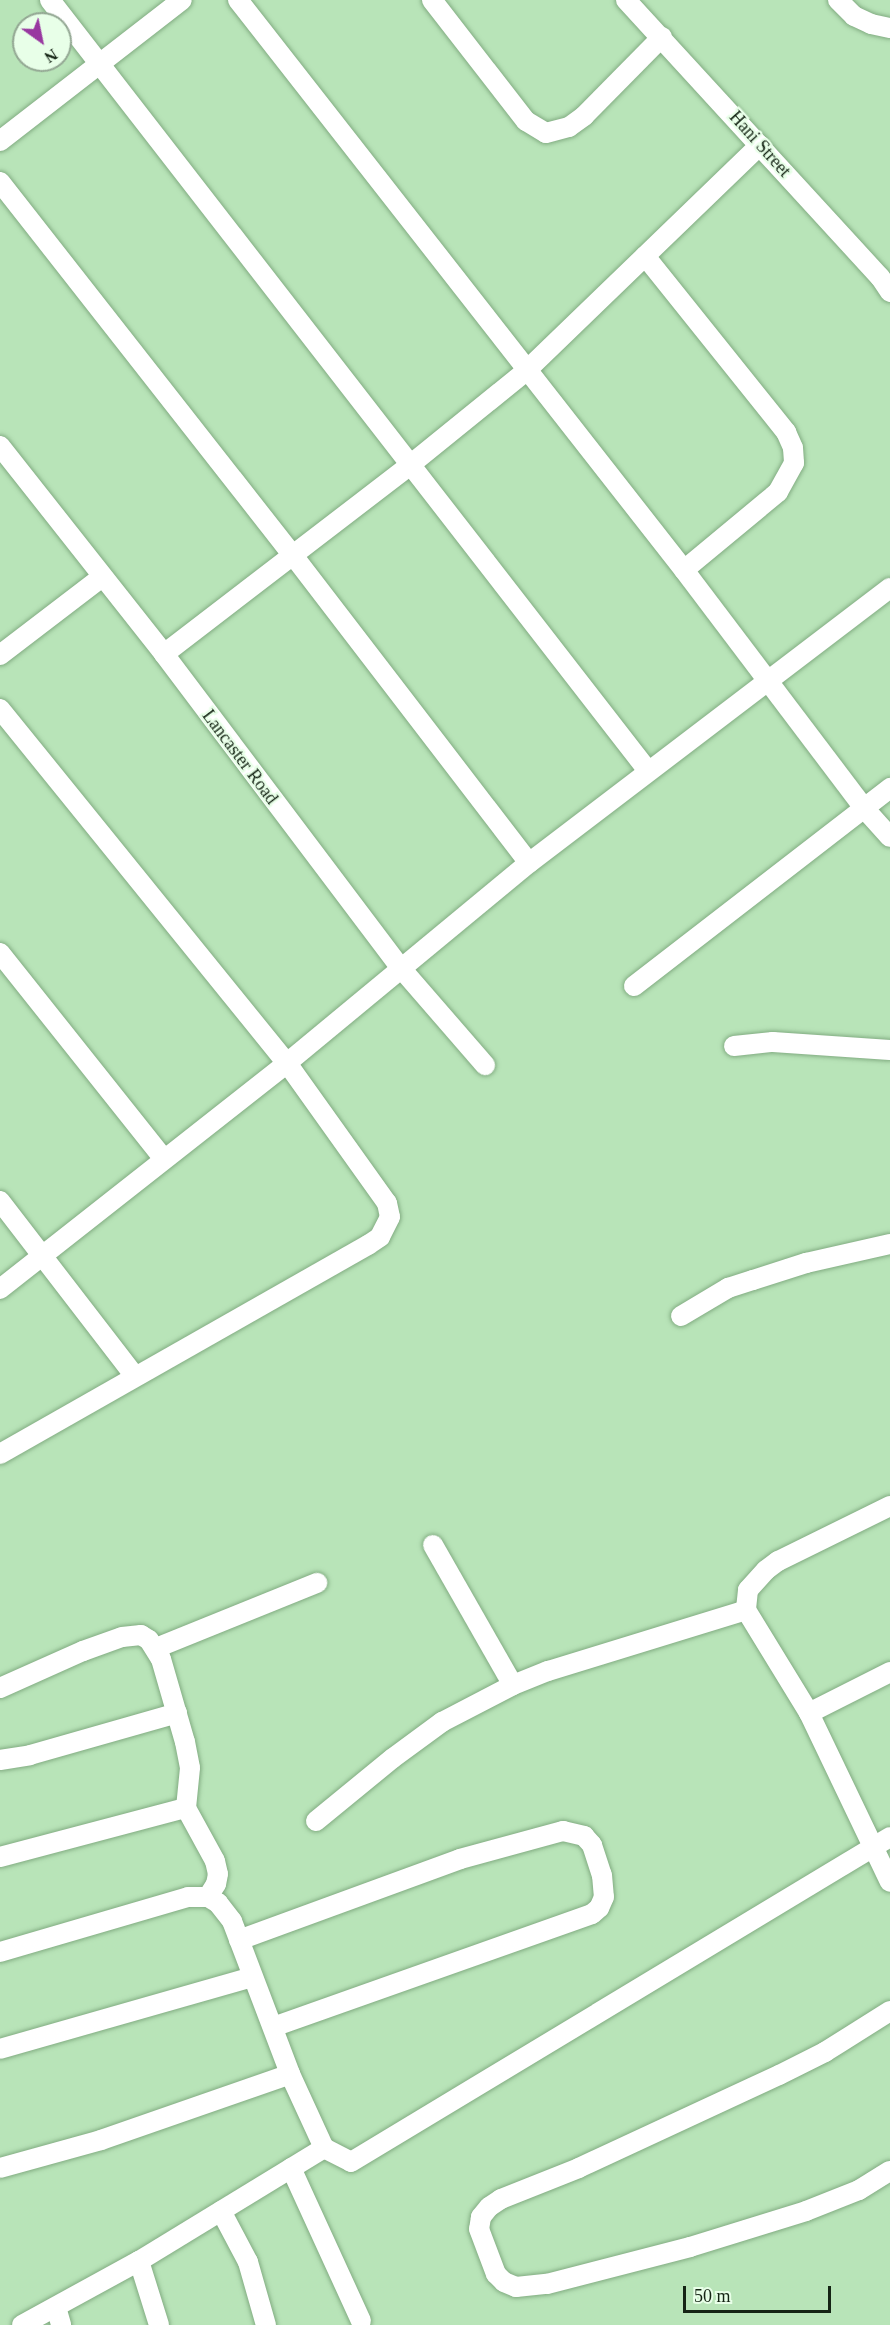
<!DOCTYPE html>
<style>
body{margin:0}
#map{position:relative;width:890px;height:2325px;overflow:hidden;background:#b8e4b8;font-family:Georgia,serif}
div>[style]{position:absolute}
.roads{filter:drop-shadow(0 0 2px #82ac82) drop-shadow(0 0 2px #82ac82)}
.street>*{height:20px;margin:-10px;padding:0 10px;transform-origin:10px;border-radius:10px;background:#fff}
span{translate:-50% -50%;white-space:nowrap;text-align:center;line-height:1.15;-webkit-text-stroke:4.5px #e8ffe8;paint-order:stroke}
.street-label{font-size:18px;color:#142414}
.north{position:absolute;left:12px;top:12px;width:60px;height:60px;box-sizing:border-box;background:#e8ffe8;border:2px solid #93a793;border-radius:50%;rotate:147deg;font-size:16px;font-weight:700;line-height:24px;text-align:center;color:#142414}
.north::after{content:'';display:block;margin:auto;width:21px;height:27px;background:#9838a0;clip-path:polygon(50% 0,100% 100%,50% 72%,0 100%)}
.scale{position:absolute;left:683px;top:2286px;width:148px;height:27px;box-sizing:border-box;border:3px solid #142414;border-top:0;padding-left:8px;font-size:18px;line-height:21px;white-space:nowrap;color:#142414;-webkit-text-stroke:4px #e8ffe8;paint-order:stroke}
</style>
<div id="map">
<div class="roads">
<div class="street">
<div style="left:50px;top:0;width:976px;rotate:52.2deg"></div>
<div style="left:238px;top:0;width:724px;rotate:51.96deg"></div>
<div style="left:684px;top:570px;width:297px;rotate:52.9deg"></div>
<div style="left:863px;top:807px;width:40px;rotate:48deg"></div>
<div style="left:432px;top:0;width:153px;rotate:52.2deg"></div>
<div style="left:526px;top:121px;width:23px;rotate:31deg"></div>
<div style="left:546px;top:133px;width:24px;rotate:-15deg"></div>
<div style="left:569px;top:127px;width:19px;rotate:-36deg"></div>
<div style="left:584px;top:116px;width:111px;rotate:-45.4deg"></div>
<div style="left:626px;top:0;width:376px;rotate:47.5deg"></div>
<div style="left:880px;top:277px;width:18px;rotate:56deg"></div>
<div style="left:838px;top:0;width:23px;rotate:45deg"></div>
<div style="left:854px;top:16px;width:19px;rotate:25deg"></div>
<div style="left:871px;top:24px;width:19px;rotate:12deg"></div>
<div style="left:0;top:141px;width:230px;rotate:-37.8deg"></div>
<div style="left:0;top:182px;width:473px;rotate:51.9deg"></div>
<div style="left:292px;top:554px;width:389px;rotate:52.5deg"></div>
<div style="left:645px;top:256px;width:226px;rotate:51.3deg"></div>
<div style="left:786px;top:432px;width:17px;rotate:66deg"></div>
<div style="left:793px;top:448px;width:15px;rotate:86deg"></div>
<div style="left:794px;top:463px;width:33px;rotate:119deg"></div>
<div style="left:778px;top:492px;width:122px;rotate:140.3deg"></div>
<div style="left:0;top:446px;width:265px;rotate:51.7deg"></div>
<div style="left:164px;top:654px;width:392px;rotate:53deg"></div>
<div style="left:400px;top:967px;width:130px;rotate:49.1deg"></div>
<div style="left:164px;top:654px;width:310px;rotate:-37.5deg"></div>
<div style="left:410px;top:465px;width:149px;rotate:-39deg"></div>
<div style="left:526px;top:371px;width:325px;rotate:-44deg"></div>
<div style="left:0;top:655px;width:128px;rotate:-37.4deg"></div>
<div style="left:0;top:709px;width:456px;rotate:51deg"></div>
<div style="left:287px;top:1063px;width:172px;rotate:54.5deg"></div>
<div style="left:387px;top:1203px;width:14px;rotate:78deg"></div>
<div style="left:390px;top:1217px;width:22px;rotate:117deg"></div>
<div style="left:380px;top:1237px;width:14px;rotate:146deg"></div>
<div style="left:368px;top:1245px;width:423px;rotate:150.4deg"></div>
<div style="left:0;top:953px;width:262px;rotate:51.5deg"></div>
<div style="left:634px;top:986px;width:324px;rotate:-37.7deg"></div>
<div style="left:734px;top:1046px;width:39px;rotate:-6deg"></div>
<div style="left:773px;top:1042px;width:117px;rotate:3.9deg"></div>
<div style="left:0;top:1201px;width:221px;rotate:52.4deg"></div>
<div style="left:0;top:1289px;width:365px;rotate:-38.2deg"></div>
<div style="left:287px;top:1063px;width:314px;rotate:-39.6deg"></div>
<div style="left:529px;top:863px;width:454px;rotate:-37.3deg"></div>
<div style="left:681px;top:1316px;width:55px;rotate:-30.8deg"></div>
<div style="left:728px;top:1288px;width:26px;rotate:-18deg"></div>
<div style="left:753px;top:1280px;width:56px;rotate:-17.8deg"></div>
<div style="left:806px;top:1263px;width:86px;rotate:-12.7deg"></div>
<div style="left:890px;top:1506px;width:125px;rotate:153.8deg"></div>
<div style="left:778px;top:1561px;width:15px;rotate:143deg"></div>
<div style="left:766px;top:1570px;width:27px;rotate:132deg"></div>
<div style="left:748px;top:1590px;width:20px;rotate:96deg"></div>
<div style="left:746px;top:1610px;width:121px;rotate:58.5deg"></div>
<div style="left:809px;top:1713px;width:187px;rotate:64.4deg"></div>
<div style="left:433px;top:1545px;width:161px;rotate:60.3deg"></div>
<div style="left:156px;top:1648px;width:174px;rotate:-22deg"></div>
<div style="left:0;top:1688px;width:91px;rotate:-24deg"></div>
<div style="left:83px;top:1651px;width:41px;rotate:-19.7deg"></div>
<div style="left:122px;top:1637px;width:19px;rotate:-6deg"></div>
<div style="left:141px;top:1635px;width:9px;rotate:32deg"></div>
<div style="left:149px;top:1640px;width:22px;rotate:58deg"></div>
<div style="left:161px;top:1659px;width:86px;rotate:73.9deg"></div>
<div style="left:185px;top:1742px;width:26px;rotate:79deg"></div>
<div style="left:190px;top:1768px;width:40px;rotate:95.7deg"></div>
<div style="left:186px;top:1808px;width:60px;rotate:61.3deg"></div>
<div style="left:215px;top:1861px;width:13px;rotate:77deg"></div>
<div style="left:218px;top:1874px;width:10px;rotate:101deg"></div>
<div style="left:216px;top:1884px;width:15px;rotate:122deg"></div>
<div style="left:809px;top:1713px;width:91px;rotate:-26.8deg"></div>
<div style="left:0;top:1760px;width:30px;rotate:-9deg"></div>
<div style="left:30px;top:1755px;width:153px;rotate:-15.9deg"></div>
<div style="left:316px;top:1821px;width:99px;rotate:-39.3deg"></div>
<div style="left:393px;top:1758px;width:61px;rotate:-36.3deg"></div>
<div style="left:442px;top:1722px;width:80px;rotate:-27.5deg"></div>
<div style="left:513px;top:1685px;width:38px;rotate:-22deg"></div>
<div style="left:548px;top:1671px;width:207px;rotate:-17.1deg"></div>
<div style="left:0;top:1857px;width:192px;rotate:-14.8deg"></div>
<div style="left:239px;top:1940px;width:235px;rotate:-20.1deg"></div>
<div style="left:460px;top:1859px;width:107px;rotate:-15.2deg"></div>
<div style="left:563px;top:1831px;width:22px;rotate:13deg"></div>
<div style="left:584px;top:1836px;width:12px;rotate:48deg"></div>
<div style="left:592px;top:1845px;width:32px;rotate:72deg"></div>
<div style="left:602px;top:1875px;width:22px;rotate:85deg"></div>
<div style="left:604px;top:1897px;width:12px;rotate:114deg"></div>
<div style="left:599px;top:1908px;width:9px;rotate:139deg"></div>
<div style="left:592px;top:1914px;width:338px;rotate:160.5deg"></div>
<div style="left:0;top:1952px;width:196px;rotate:-16.3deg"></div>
<div style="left:188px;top:1897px;width:20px"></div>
<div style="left:208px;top:1897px;width:12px;rotate:31deg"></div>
<div style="left:218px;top:1903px;width:23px;rotate:52deg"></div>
<div style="left:232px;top:1921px;width:164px;rotate:69.2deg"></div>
<div style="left:290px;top:2074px;width:81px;rotate:65.3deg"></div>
<div style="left:324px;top:2148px;width:30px;rotate:27deg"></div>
<div style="left:351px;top:2162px;width:629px;rotate:-31.09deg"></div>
<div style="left:890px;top:2011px;width:77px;rotate:147.8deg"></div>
<div style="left:825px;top:2052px;width:51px;rotate:153.4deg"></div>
<div style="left:779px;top:2075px;width:221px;rotate:155.1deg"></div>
<div style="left:579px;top:2168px;width:84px;rotate:158.3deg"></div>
<div style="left:501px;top:2199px;width:14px;rotate:146deg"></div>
<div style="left:489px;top:2207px;width:13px;rotate:129deg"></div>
<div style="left:481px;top:2217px;width:12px;rotate:99deg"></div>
<div style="left:479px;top:2229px;width:48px;rotate:69.3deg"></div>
<div style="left:496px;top:2274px;width:11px;rotate:45deg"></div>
<div style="left:504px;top:2282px;width:13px;rotate:23deg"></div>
<div style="left:516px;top:2287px;width:31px;rotate:-6deg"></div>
<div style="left:547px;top:2284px;width:148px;rotate:-14.5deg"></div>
<div style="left:690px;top:2247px;width:121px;rotate:-17.2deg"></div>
<div style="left:806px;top:2211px;width:57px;rotate:-21.6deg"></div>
<div style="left:859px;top:2190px;width:36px;rotate:-32deg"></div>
<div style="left:0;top:2049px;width:262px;rotate:-15.9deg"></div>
<div style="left:0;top:2168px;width:105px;rotate:-15.5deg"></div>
<div style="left:101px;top:2140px;width:200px;rotate:-19.2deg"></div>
<div style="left:291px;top:2168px;width:168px;rotate:65.4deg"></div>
<div style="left:221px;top:2211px;width:58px;rotate:62.1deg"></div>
<div style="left:248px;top:2262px;width:66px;rotate:74.1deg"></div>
<div style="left:139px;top:2261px;width:67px;rotate:72.6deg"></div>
<div style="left:56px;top:2307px;width:19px;rotate:74deg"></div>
<div style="left:22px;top:2325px;width:133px;rotate:-28.7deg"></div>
<div style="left:139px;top:2261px;width:217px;rotate:-31.4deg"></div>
</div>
</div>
<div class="street-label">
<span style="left:760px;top:144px;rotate:48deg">Hani Street</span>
<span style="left:240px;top:757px;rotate:53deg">Lancaster Road</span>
</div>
<div class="north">N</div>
<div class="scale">50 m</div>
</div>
